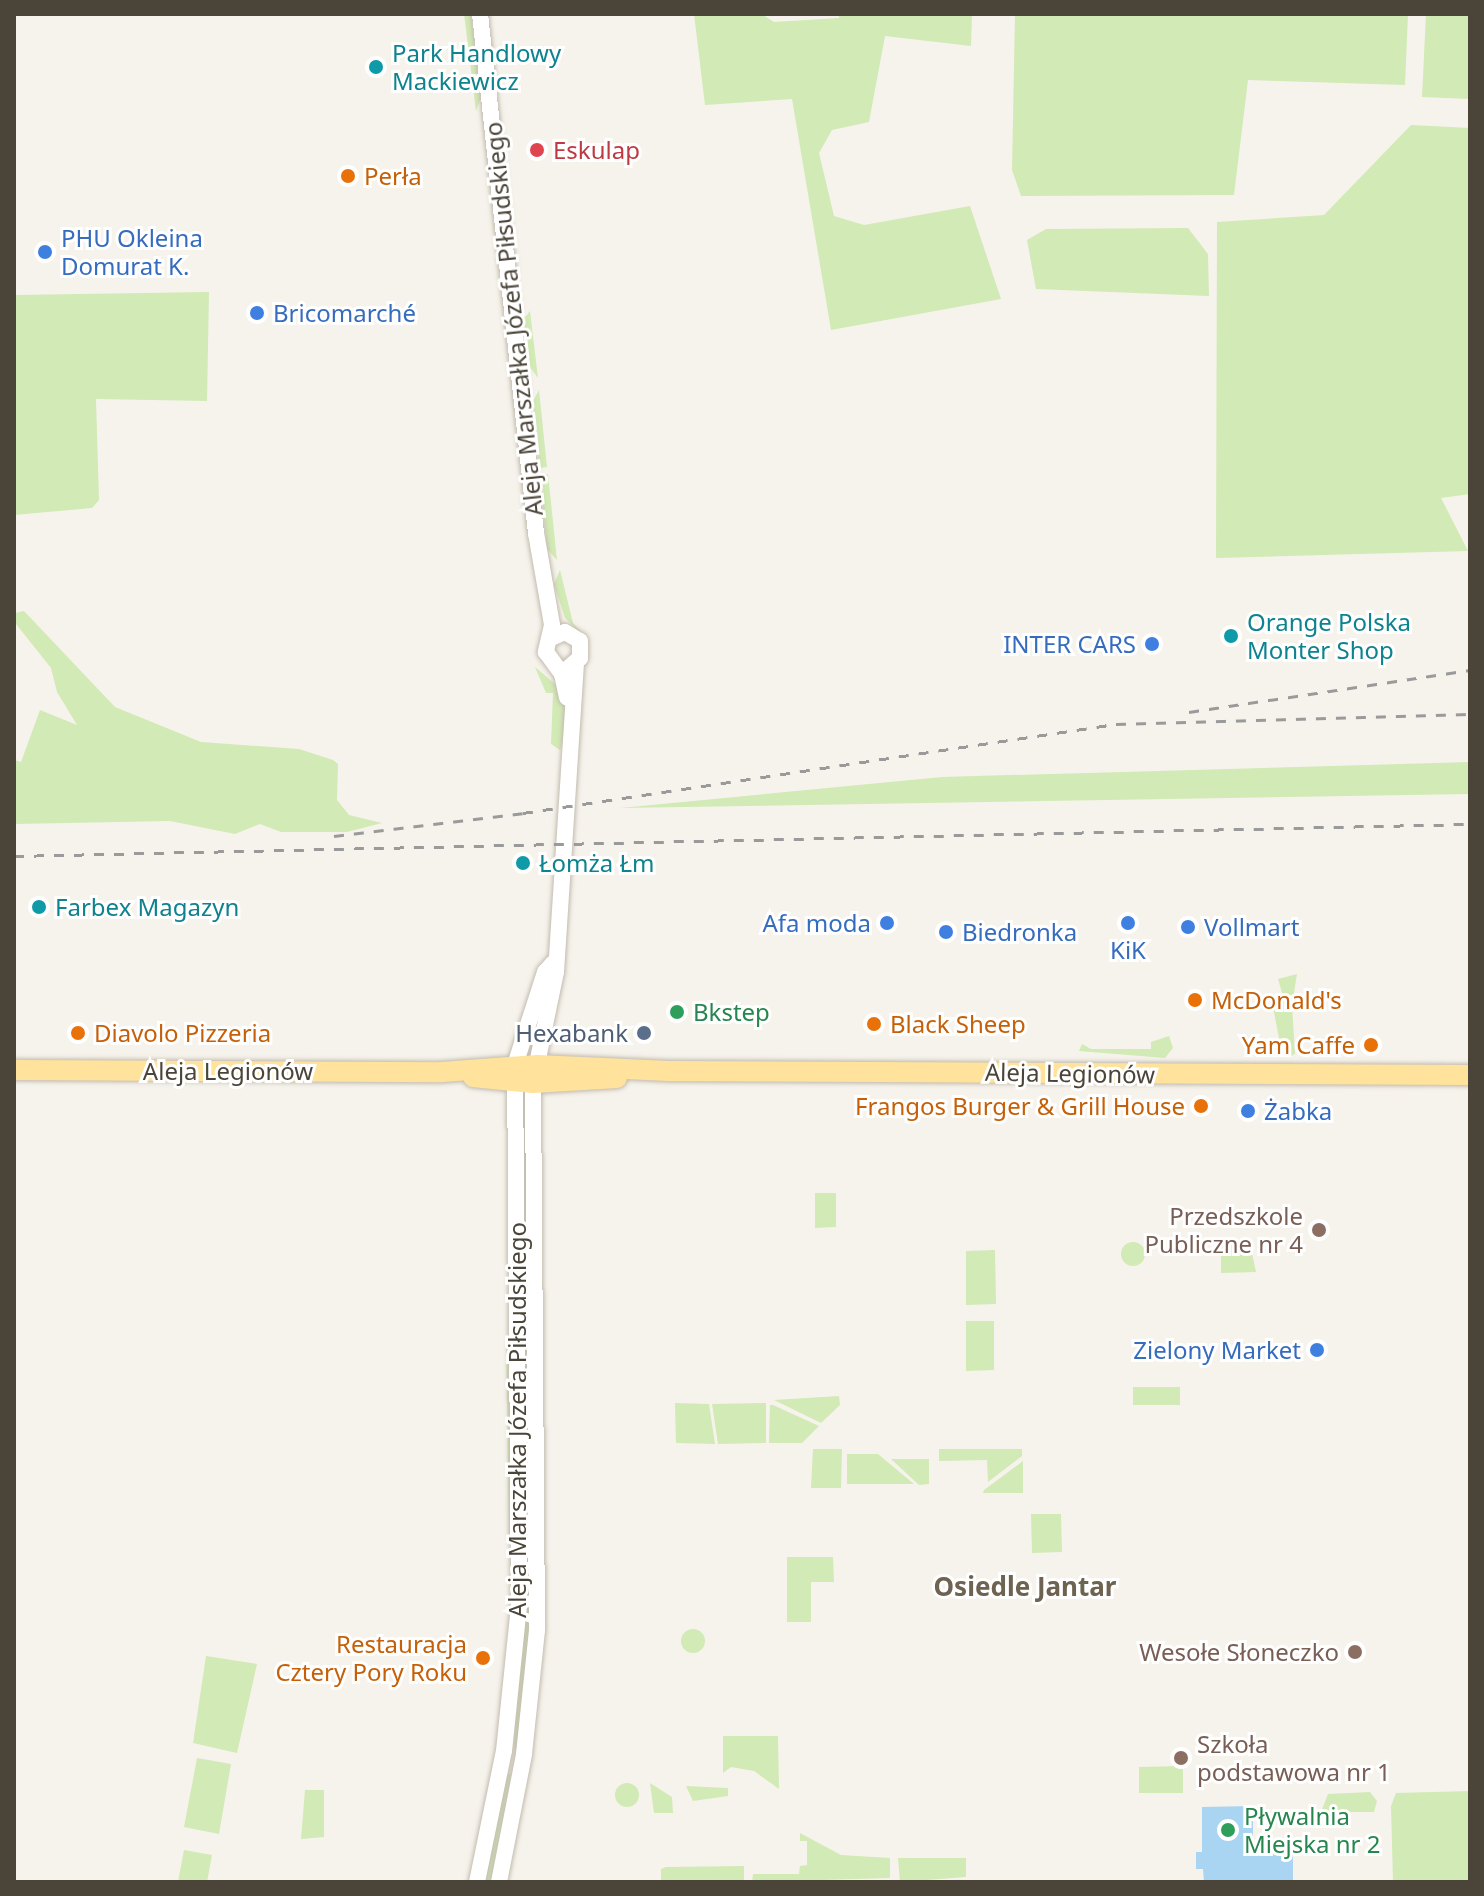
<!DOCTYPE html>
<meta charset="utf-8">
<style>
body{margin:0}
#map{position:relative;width:1484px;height:1896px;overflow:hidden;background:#f6f3ec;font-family:"Noto Sans",sans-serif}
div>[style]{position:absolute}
.green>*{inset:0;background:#d2eab5}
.round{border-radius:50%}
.water>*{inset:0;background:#a9d4f2}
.roads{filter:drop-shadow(0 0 2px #c2bbae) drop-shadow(0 0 2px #c2bbae)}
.minor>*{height:16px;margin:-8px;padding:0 8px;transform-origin:8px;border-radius:8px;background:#fff}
.major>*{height:20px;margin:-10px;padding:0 10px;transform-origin:10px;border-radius:10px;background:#ffe39c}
.rail>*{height:3px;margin-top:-1.5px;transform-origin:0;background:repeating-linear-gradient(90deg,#9a9a9a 0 10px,transparent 0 20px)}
.dots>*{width:22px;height:22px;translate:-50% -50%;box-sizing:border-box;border:4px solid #fff;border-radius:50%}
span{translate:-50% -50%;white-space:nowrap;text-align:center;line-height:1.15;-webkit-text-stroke:6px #fff;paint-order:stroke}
.culture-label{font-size:24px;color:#0d838f}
.left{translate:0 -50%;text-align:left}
.health-label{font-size:24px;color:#be3a42}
.food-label{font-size:24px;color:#c56008}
.right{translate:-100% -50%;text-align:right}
.shop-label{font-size:24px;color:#366cbe}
.street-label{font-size:24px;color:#4b4439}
.leisure-label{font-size:24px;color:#27864d}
.service-label{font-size:24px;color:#4e5e75}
.education-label{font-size:24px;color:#785e54}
.neighbourhood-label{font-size:26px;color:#6e6250;font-weight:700}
.frame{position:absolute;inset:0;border:16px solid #4b4439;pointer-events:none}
</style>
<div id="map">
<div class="green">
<div style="clip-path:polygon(464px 14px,471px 14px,481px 98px,476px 111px)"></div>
<div style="clip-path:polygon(694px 14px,761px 14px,774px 22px,839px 18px,839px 14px,972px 14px,971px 46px,885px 36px,869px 122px,832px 130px,819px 153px,834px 216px,864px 225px,970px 206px,1001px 299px,831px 330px,792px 99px,705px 105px)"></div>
<div style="clip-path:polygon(1015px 14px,1408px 14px,1405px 85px,1248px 80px,1234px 195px,1021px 196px,1012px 170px)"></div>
<div style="clip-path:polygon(1426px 14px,1470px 14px,1470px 99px,1422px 97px)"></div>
<div style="clip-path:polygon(1411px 125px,1470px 128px,1470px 494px,1441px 498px,1468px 551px,1216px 558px,1217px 222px,1324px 215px)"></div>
<div style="clip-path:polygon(1188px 228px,1208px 254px,1209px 296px,1036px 289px,1027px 240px,1046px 229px)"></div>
<div style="clip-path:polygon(209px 292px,207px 401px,96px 399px,99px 500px,92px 508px,14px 515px,14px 295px)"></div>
<div style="clip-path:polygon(530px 311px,538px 378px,530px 367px,524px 319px)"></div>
<div style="clip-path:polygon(539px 390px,547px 467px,539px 468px,533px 401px)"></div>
<div style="clip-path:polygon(540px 474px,548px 474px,557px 560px,547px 549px)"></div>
<div style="clip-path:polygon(560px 570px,573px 623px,591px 643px,565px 618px,554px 584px)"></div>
<div style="clip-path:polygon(24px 611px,115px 707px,201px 742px,299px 749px,333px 760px,338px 764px,337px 800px,349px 815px,382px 823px,347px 832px,281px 832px,260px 824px,235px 834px,170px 821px,14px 824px,14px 760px,21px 762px,40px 710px,77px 725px,57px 692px,51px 668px,16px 624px,15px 613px)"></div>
<div style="clip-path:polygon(535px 667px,561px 689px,568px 726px,560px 750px,551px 744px,553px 693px,546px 693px)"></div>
<div style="clip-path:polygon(1470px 762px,1470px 794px,620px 808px,942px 777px)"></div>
<div style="clip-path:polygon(1297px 974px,1292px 1005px,1295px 1054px,1291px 1056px,1279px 1038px,1273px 1007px,1283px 996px,1278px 979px)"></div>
<div style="clip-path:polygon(1169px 1036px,1173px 1048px,1165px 1058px,1079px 1051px,1082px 1044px,1091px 1049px,1151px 1049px,1151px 1042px)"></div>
<div style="clip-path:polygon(815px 1193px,836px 1193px,836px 1227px,815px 1228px)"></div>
<div class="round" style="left:1121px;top:1242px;width:24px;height:24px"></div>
<div style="clip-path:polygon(1221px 1244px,1250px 1244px,1256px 1272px,1221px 1273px)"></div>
<div style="clip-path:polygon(995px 1250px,996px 1304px,966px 1305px,966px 1251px)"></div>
<div style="clip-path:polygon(966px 1321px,994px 1321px,994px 1370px,966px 1371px)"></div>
<div style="clip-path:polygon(506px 1339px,512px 1347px,515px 1535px,509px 1535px)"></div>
<div style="clip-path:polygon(1133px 1387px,1180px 1387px,1180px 1405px,1133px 1405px)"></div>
<div style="clip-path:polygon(839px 1396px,840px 1405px,821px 1423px,774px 1400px)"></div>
<div style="clip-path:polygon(675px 1403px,709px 1404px,715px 1444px,676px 1443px)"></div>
<div style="clip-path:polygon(766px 1403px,766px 1443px,718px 1444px,712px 1404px)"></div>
<div style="clip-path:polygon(770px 1405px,773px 1405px,819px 1426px,802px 1443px,769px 1443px)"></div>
<div style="clip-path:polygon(813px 1449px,842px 1449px,841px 1488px,811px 1488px)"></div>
<div style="clip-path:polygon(939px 1449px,1022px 1449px,1022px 1456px,988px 1482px,987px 1460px,939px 1461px)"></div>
<div style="clip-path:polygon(847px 1454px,878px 1454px,914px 1484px,847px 1484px)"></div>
<div style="clip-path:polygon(891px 1459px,929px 1459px,929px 1484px,919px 1485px)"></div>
<div style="clip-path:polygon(1023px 1461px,1023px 1493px,983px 1493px,984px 1490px)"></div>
<div style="clip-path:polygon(529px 1507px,531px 1637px,518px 1748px,514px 1749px)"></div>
<div style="clip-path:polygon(1031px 1514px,1061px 1514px,1062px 1552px,1032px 1553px)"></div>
<div style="clip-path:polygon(787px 1557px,833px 1557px,834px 1582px,811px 1582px,811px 1622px,787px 1622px)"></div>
<div class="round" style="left:681px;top:1629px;width:24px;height:24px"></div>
<div style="clip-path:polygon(206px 1656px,257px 1664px,237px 1753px,193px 1743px)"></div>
<div style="clip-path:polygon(723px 1736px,778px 1736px,779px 1789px,754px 1771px,731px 1767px,723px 1773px)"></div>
<div style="clip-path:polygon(197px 1758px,231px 1764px,219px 1834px,184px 1827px)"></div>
<div style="clip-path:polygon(1183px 1766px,1183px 1793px,1139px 1793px,1139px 1767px)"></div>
<div style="clip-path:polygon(511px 1773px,493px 1882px,483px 1882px,506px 1776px)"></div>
<div class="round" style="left:615px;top:1783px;width:24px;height:24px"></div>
<div style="clip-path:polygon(650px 1783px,672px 1797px,673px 1813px,654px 1813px)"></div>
<div style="clip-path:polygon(686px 1786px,728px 1788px,728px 1796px,693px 1801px)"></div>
<div style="clip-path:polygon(305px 1790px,324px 1790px,324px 1837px,301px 1839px)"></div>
<div style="clip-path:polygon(1470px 1791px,1470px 1882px,1393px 1882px,1391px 1806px,1396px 1793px)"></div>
<div style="clip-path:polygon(1370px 1792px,1377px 1801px,1374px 1812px,1321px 1812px,1328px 1794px)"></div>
<div style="clip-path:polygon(800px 1833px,841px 1855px,890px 1858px,890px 1878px,752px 1882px,753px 1874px,799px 1874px,800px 1866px,807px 1865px,807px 1841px,800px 1841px)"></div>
<div style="clip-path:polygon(184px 1850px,212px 1855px,207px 1882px,178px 1882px)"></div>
<div style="clip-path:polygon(898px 1858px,966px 1858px,966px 1877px,900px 1882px)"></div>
<div style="clip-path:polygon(744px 1866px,744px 1882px,661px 1882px,661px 1869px,666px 1867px)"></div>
</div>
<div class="water">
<div style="clip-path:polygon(1253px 1806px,1253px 1846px,1293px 1847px,1293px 1882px,1204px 1882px,1203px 1869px,1196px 1869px,1196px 1852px,1202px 1852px,1202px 1807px)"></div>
</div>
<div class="roads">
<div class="minor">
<div style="left:480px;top:14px;width:522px;rotate:83.84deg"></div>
<div style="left:536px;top:533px;width:93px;rotate:80.1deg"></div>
<div style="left:552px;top:625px;width:28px;rotate:103deg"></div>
<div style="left:546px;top:652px;width:27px;rotate:54deg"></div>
<div style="left:562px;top:674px;width:24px;rotate:78deg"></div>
<div style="left:549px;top:639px;width:17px;rotate:-24deg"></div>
<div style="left:565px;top:632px;width:17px;rotate:31deg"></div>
<div style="left:580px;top:641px;width:17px;rotate:90deg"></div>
<div style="left:580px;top:658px;width:16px;rotate:140deg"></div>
<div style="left:477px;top:1882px;width:134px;rotate:-78.4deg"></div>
<div style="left:504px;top:1751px;width:147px;rotate:-84.1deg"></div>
<div style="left:519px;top:1605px;width:540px;rotate:-90.42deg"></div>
<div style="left:515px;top:1065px;width:98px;rotate:-72.1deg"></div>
<div style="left:545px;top:972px;width:12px;rotate:-48deg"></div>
<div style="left:499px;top:1882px;width:130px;rotate:-78.9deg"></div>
<div style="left:524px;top:1754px;width:125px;rotate:-84deg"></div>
<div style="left:537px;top:1630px;width:547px;rotate:-90.42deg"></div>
<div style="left:533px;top:1083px;width:113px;rotate:-78.3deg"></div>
<div style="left:556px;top:972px;width:310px;rotate:-86.3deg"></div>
</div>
<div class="major">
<div style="left:14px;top:1070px;width:428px;rotate:0.3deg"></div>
<div style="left:442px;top:1072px;width:96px;rotate:-4.2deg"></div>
<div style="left:538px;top:1065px;width:131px;rotate:2.6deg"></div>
<div style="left:669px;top:1071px;width:801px;rotate:0.29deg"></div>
<div style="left:473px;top:1077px;width:60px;rotate:5.7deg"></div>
<div style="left:533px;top:1083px;width:84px;rotate:-3.4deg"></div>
</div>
</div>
<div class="rail">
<div style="left:1189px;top:712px;width:284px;rotate:-8.5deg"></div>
<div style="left:334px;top:836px;width:190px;rotate:-6.9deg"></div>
<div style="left:523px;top:813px;width:600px;rotate:-8.54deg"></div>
<div style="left:1116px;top:724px;width:354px;rotate:-1.6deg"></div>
<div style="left:14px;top:856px;width:1456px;rotate:-1.26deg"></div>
</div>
<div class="dots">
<div style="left:376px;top:67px;background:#0f9aa8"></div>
<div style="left:537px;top:150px;background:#e0444e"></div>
<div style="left:348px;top:176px;background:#e8710a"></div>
<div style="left:45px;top:252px;background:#3f7fe0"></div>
<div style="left:257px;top:313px;background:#3f7fe0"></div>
<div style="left:1231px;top:636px;background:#0f9aa8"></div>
<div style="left:1152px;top:644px;background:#3f7fe0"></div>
<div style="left:523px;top:863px;background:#0f9aa8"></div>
<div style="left:39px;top:907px;background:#0f9aa8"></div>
<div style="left:887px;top:923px;background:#3f7fe0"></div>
<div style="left:1128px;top:923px;background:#3f7fe0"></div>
<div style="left:1188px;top:927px;background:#3f7fe0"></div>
<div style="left:946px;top:932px;background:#3f7fe0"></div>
<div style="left:1195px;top:1000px;background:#e8710a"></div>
<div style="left:677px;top:1012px;background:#2e9e5b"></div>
<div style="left:874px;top:1024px;background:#e8710a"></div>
<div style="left:78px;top:1033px;background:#e8710a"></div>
<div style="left:644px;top:1033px;background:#5c6f8a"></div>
<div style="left:1371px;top:1045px;background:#e8710a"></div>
<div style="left:1201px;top:1106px;background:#e8710a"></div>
<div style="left:1248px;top:1111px;background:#3f7fe0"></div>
<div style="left:1319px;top:1230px;background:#8d6e63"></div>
<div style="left:1317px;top:1350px;background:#3f7fe0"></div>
<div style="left:1355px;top:1652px;background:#8d6e63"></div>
<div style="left:483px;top:1658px;background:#e8710a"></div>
<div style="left:1181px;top:1758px;background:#8d6e63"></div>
<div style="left:1228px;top:1830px;background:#2e9e5b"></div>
</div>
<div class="culture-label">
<span class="left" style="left:392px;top:67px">Park Handlowy<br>Mackiewicz</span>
<span class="left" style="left:1247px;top:636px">Orange Polska<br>Monter Shop</span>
<span class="left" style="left:539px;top:863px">Łomża Łm</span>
<span class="left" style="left:55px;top:907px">Farbex Magazyn</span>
</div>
<div class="health-label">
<span class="left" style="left:553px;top:150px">Eskulap</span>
</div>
<div class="food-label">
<span class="left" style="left:364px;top:176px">Perła</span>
<span class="left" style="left:1211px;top:1000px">McDonald's</span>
<span class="left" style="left:890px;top:1024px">Black Sheep</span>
<span class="left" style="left:94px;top:1033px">Diavolo Pizzeria</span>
<span class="right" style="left:1355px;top:1045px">Yam Caffe</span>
<span class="right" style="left:1185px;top:1106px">Frangos Burger &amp; Grill House</span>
<span class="right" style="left:467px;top:1658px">Restauracja<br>Cztery Pory Roku</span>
</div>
<div class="shop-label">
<span class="left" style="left:61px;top:252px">PHU Okleina<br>Domurat K.</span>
<span class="left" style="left:273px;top:313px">Bricomarché</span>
<span class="right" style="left:1136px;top:644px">INTER CARS</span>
<span class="right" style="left:871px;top:923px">Afa moda</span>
<span class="left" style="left:1204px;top:927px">Vollmart</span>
<span class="left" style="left:962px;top:932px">Biedronka</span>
<span style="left:1128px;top:950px">KiK</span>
<span class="left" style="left:1264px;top:1111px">Żabka</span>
<span class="right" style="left:1301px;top:1350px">Zielony Market</span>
</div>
<div class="street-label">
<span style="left:513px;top:319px;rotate:-96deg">Aleja Marszałka Józefa Piłsudskiego</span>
<span style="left:228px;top:1071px">Aleja Legionów</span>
<span style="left:1070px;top:1073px;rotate:1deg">Aleja Legionów</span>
<span style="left:517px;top:1420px;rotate:-90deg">Aleja Marszałka Józefa Piłsudskiego</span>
</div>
<div class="leisure-label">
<span class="left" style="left:693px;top:1012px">Bkstep</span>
<span class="left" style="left:1244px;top:1830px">Pływalnia<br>Miejska nr 2</span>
</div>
<div class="service-label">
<span class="right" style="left:628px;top:1033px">Hexabank</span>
</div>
<div class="education-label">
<span class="right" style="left:1303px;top:1230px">Przedszkole<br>Publiczne nr 4</span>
<span class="right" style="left:1339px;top:1652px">Wesołe Słoneczko</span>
<span class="left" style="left:1197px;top:1758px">Szkoła<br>podstawowa nr 1</span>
</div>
<div class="neighbourhood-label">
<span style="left:1025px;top:1587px">Osiedle Jantar</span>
</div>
<div class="frame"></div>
</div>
